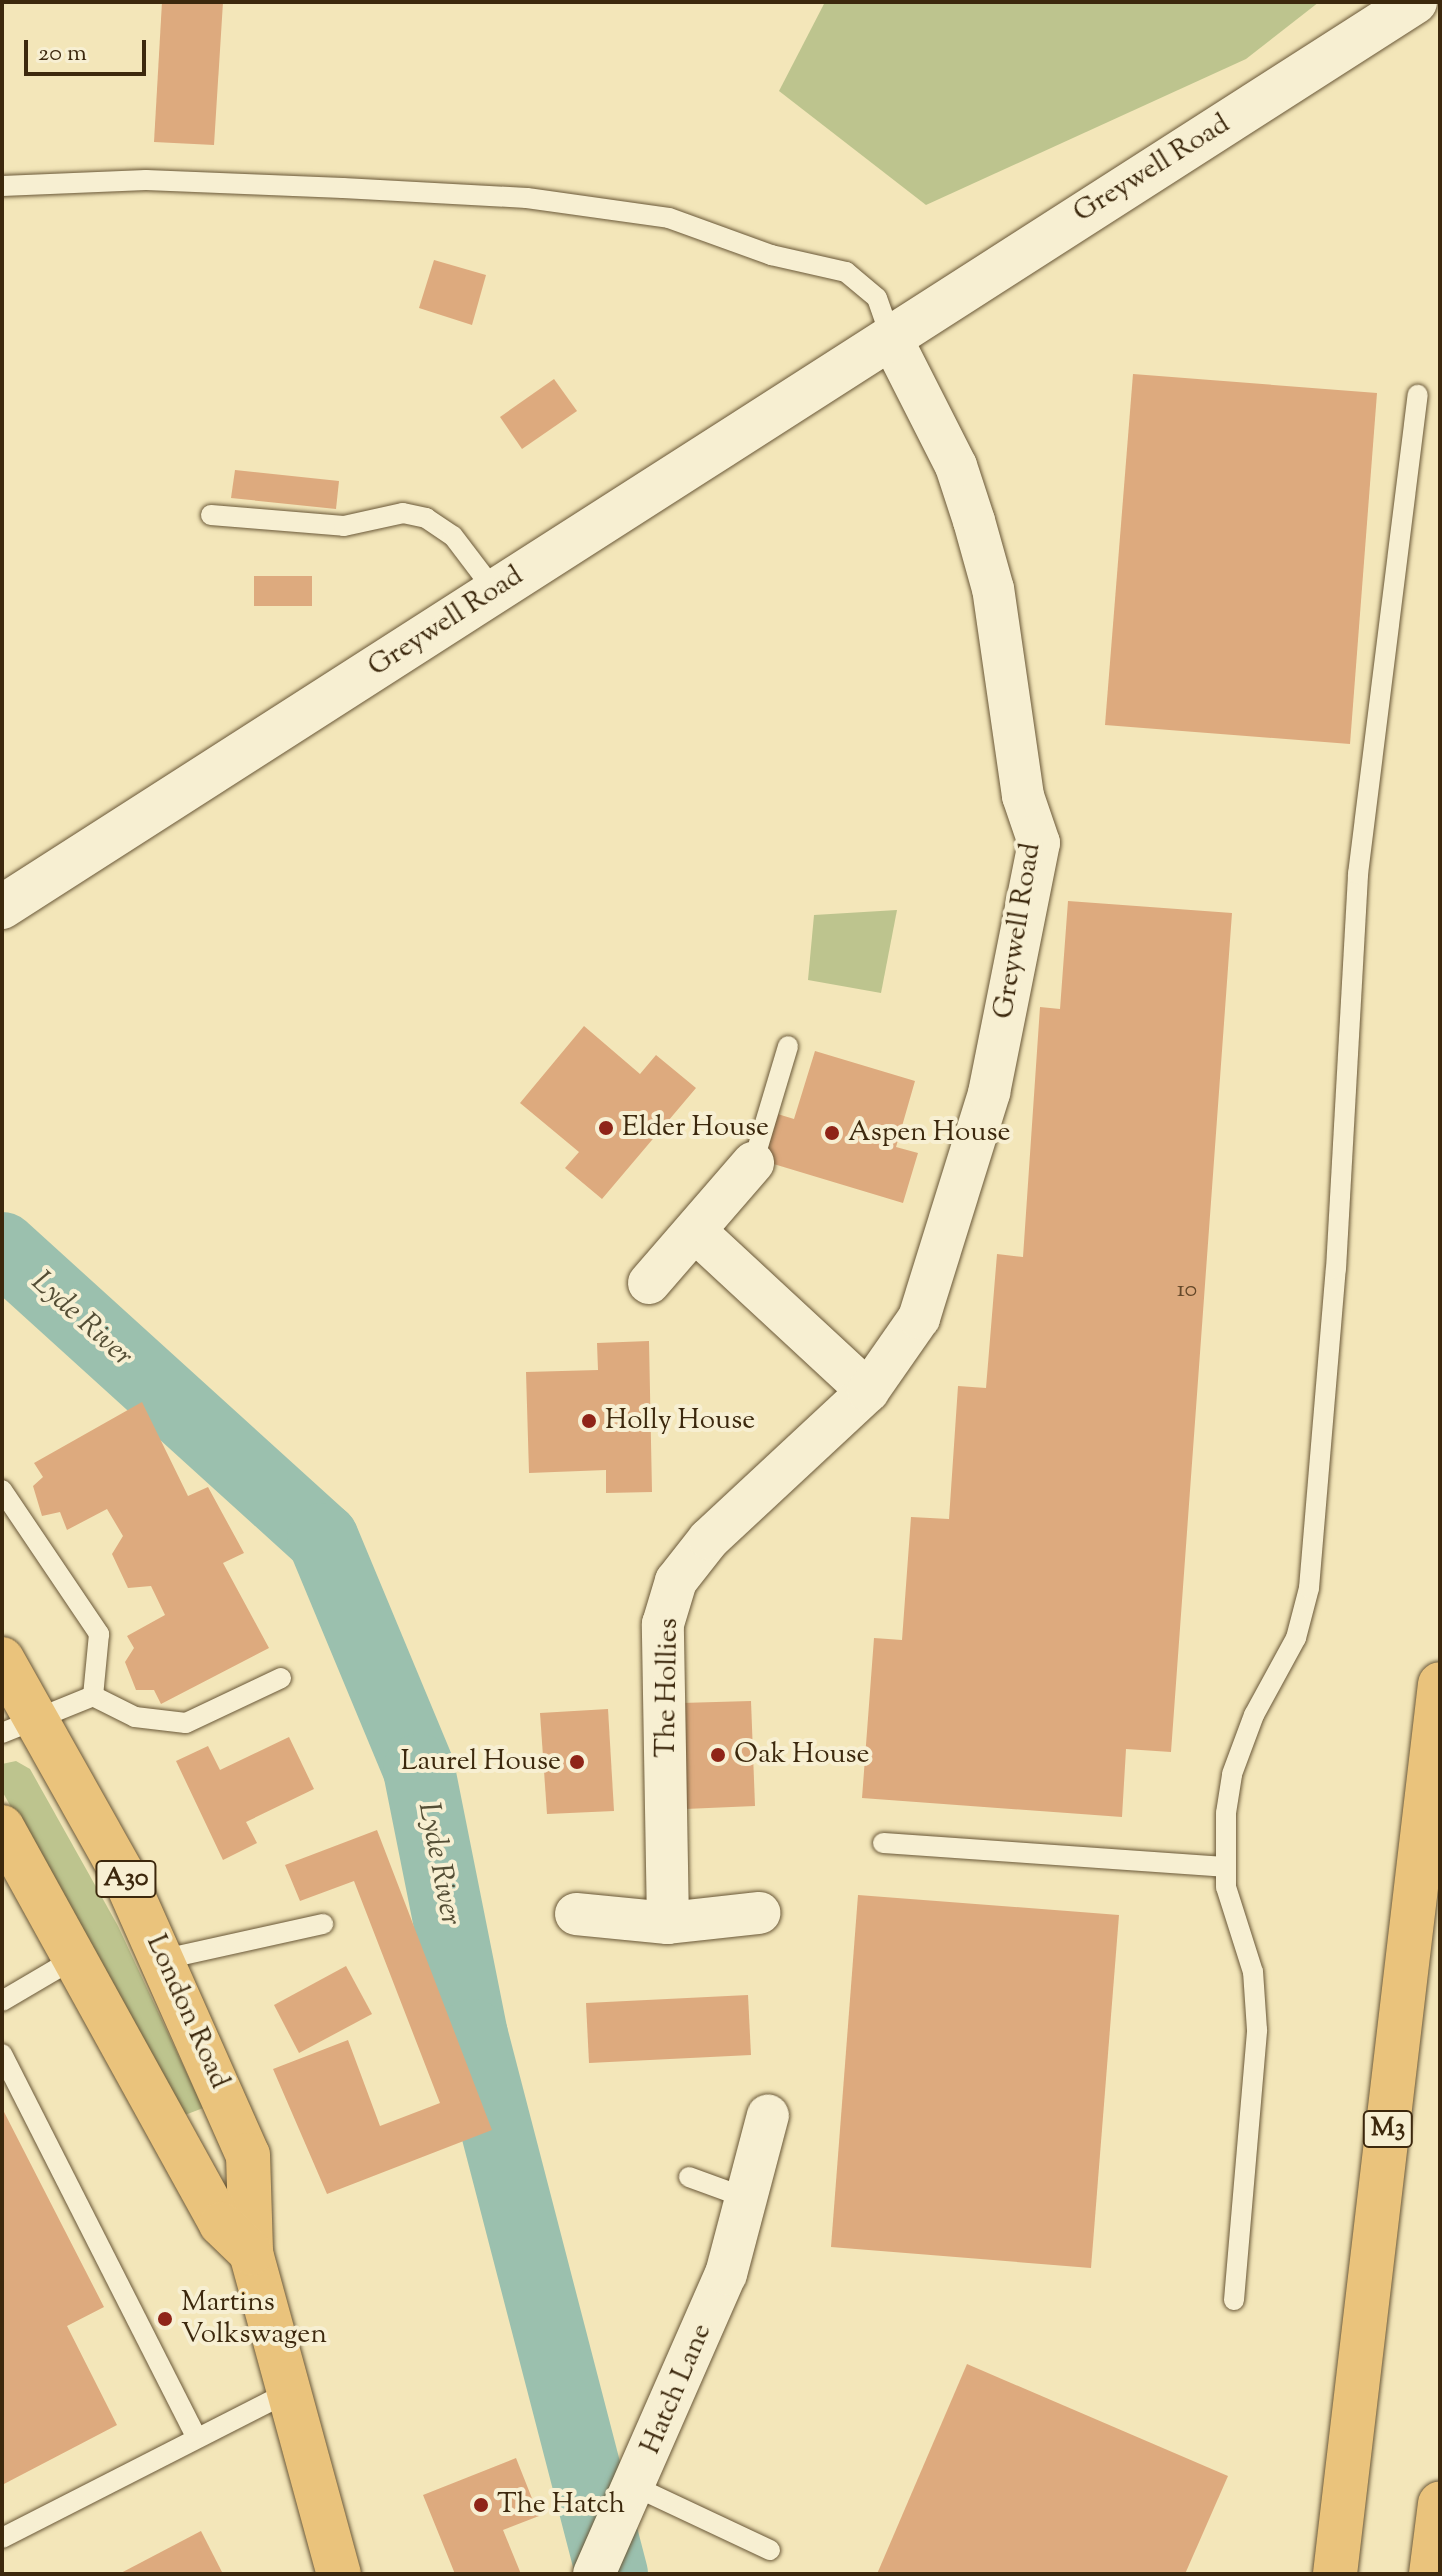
<!DOCTYPE html>
<style>
body{margin:0}
#map{position:relative;width:1442px;height:2576px;overflow:hidden;background:#f3e6b9;font-family:"Sorts Mill Goudy",serif}
div>[style]{position:absolute}
.green>*{inset:0;background:#bdc48e}
.river>*{height:72px;margin:-36px;padding:0 36px;transform-origin:36px;border-radius:36px;background:#9bc0ae}
.building>*{inset:0;background:#ddaa7e}
.roads{filter:drop-shadow(0 0 2px #6a5838) drop-shadow(0 0 2px #6a5838)}
.lane>*{height:20px;margin:-10px;padding:0 10px;transform-origin:10px;border-radius:10px;background:#f7efd2}
.street>*{height:42px;margin:-21px;padding:0 21px;transform-origin:21px;border-radius:21px;background:#f7efd2}
.secondary>*{height:44px;margin:-22px;padding:0 22px;transform-origin:22px;border-radius:22px;background:#f7efd2}
.primary>*{height:44px;margin:-22px;padding:0 22px;transform-origin:22px;border-radius:22px;background:#eac37c}
.highway>*{height:44px;margin:-22px;padding:0 22px;transform-origin:22px;border-radius:22px;background:#eac37c}
.dots>*{width:22px;height:22px;translate:-50% -50%;box-sizing:border-box;border:4px solid #f7efd2;border-radius:50%}
span{translate:-50% -50%;white-space:nowrap;text-align:center;line-height:1.15;-webkit-text-stroke:8px #f7efd2;paint-order:stroke}
.number-label{font-size:24px;color:#644829}
.number-label span{-webkit-text-stroke-width:0}
.shield-label span{padding:2px 6px;background:#f7efd2;border:2px solid;border-radius:6px;-webkit-text-stroke-width:0}
.shield-label{font-size:26px;color:#3c280d;font-weight:700}
.street-label{font-size:28px;color:#3c280d}
.poi-label{font-size:28px;color:#3c280d}
.left{translate:0 -50%;text-align:left}
.right{translate:-100% -50%;text-align:right}
.water-label{font-size:30px;color:#544e35;font-style:italic}
.frame{position:absolute;inset:0;border:4px solid #3c280d;pointer-events:none}
.scale{position:absolute;left:24px;top:40px;width:122px;height:36px;box-sizing:border-box;border:4px solid #3c280d;border-top:0;padding-left:10px;font-size:24px;line-height:28px;white-space:nowrap;color:#3c280d;-webkit-text-stroke:6px #f7efd2;paint-order:stroke}
</style>
<div id="map">
<div class="green">
<div style="clip-path:polygon(825px 2px,1319px 2px,1246px 59px,926px 205px,779px 91px)"></div>
<div style="clip-path:polygon(897px 910px,881px 993px,808px 980px,814px 915px)"></div>
<div style="clip-path:polygon(16px 1761px,30px 1769px,118px 1926px,203px 2108px,185px 2115px,2px 1791px,2px 1764px)"></div>
</div>
<div class="river">
<div style="left:2px;top:1248px;width:433px;rotate:42.2deg"></div>
<div style="left:323px;top:1539px;width:250px;rotate:67.4deg"></div>
<div style="left:419px;top:1770px;width:270px;rotate:78.7deg"></div>
<div style="left:472px;top:2035px;width:557px;rotate:75.44deg"></div>
</div>
<div class="building">
<div style="clip-path:polygon(162px 2px,223px 2px,214px 145px,154px 142px)"></div>
<div style="clip-path:polygon(434px 260px,486px 275px,472px 325px,419px 308px)"></div>
<div style="clip-path:polygon(1133px 374px,1377px 393px,1350px 744px,1105px 725px)"></div>
<div style="clip-path:polygon(554px 379px,577px 411px,522px 449px,500px 417px)"></div>
<div style="clip-path:polygon(235px 470px,339px 481px,336px 509px,231px 498px)"></div>
<div style="clip-path:polygon(254px 576px,312px 576px,312px 606px,254px 606px)"></div>
<div style="clip-path:polygon(1068px 901px,1232px 913px,1171px 1752px,1126px 1749px,1122px 1817px,862px 1798px,874px 1638px,902px 1640px,911px 1517px,949px 1519px,958px 1386px,986px 1388px,997px 1254px,1023px 1257px,1040px 1007px,1060px 1009px)"></div>
<div style="clip-path:polygon(584px 1026px,640px 1074px,656px 1055px,696px 1088px,602px 1199px,565px 1168px,579px 1152px,520px 1103px)"></div>
<div style="clip-path:polygon(815px 1051px,915px 1081px,896px 1147px,918px 1153px,903px 1203px,757px 1159px,771px 1112px,794px 1119px)"></div>
<div style="clip-path:polygon(649px 1341px,652px 1492px,606px 1493px,606px 1470px,529px 1473px,526px 1372px,598px 1370px,597px 1343px)"></div>
<div style="clip-path:polygon(142px 1402px,188px 1496px,208px 1487px,244px 1553px,223px 1563px,269px 1648px,161px 1704px,154px 1690px,136px 1690px,125px 1662px,134px 1648px,127px 1636px,165px 1615px,151px 1586px,128px 1588px,112px 1554px,123px 1536px,107px 1509px,67px 1530px,60px 1512px,42px 1516px,33px 1486px,43px 1477px,34px 1463px)"></div>
<div style="clip-path:polygon(751px 1701px,755px 1806px,685px 1809px,681px 1703px)"></div>
<div style="clip-path:polygon(608px 1709px,614px 1811px,547px 1814px,540px 1713px)"></div>
<div style="clip-path:polygon(289px 1737px,314px 1789px,246px 1822px,257px 1843px,223px 1860px,176px 1761px,208px 1746px,220px 1770px)"></div>
<div style="clip-path:polygon(377px 1830px,492px 2130px,327px 2194px,273px 2069px,348px 2040px,380px 2126px,440px 2103px,354px 1881px,300px 1901px,285px 1865px)"></div>
<div style="clip-path:polygon(858px 1895px,1119px 1915px,1091px 2268px,831px 2247px)"></div>
<div style="clip-path:polygon(346px 1966px,372px 2014px,299px 2053px,274px 2005px)"></div>
<div style="clip-path:polygon(748px 1995px,751px 2055px,589px 2063px,586px 2003px)"></div>
<div style="clip-path:polygon(2px 2108px,104px 2307px,67px 2326px,117px 2425px,2px 2485px)"></div>
<div style="clip-path:polygon(967px 2364px,1228px 2476px,1185px 2574px,877px 2574px)"></div>
<div style="clip-path:polygon(516px 2458px,539px 2516px,503px 2530px,521px 2574px,455px 2574px,423px 2495px)"></div>
<div style="clip-path:polygon(201px 2531px,223px 2574px,119px 2574px)"></div>
</div>
<div class="roads">
<div class="lane">
<div style="left:2px;top:186px;width:144px;rotate:-2.4deg"></div>
<div style="left:146px;top:180px;width:197px;rotate:2.3deg"></div>
<div style="left:343px;top:188px;width:184px;rotate:3.1deg"></div>
<div style="left:527px;top:198px;width:143px;rotate:8deg"></div>
<div style="left:669px;top:218px;width:109px;rotate:19.9deg"></div>
<div style="left:771px;top:255px;width:77px;rotate:12.8deg"></div>
<div style="left:846px;top:272px;width:40px;rotate:40deg"></div>
<div style="left:877px;top:298px;width:42px;rotate:70.7deg"></div>
<div style="left:211px;top:515px;width:133px;rotate:4.7deg"></div>
<div style="left:344px;top:526px;width:60px;rotate:-12.4deg"></div>
<div style="left:403px;top:513px;width:24px;rotate:12deg"></div>
<div style="left:426px;top:518px;width:32px;rotate:34deg"></div>
<div style="left:453px;top:536px;width:68px;rotate:52.8deg"></div>
<div style="left:753px;top:1163px;width:122px;rotate:-73.3deg"></div>
<div style="left:2px;top:1490px;width:174px;rotate:56deg"></div>
<div style="left:99px;top:1634px;width:62px;rotate:95.5deg"></div>
<div style="left:2px;top:1733px;width:98px;rotate:-22.1deg"></div>
<div style="left:93px;top:1696px;width:47px;rotate:26.6deg"></div>
<div style="left:135px;top:1717px;width:51px;rotate:6.7deg"></div>
<div style="left:186px;top:1723px;width:105px;rotate:-25.3deg"></div>
<div style="left:883px;top:1843px;width:343px;rotate:4deg"></div>
<div style="left:164px;top:1959px;width:163px;rotate:-12.4deg"></div>
<div style="left:2px;top:2001px;width:87px;rotate:-30.4deg"></div>
<div style="left:2px;top:2054px;width:427px;rotate:63.1deg"></div>
<div style="left:689px;top:2177px;width:64px;rotate:20.1deg"></div>
<div style="left:1234px;top:2300px;width:271px;rotate:-85.1deg"></div>
<div style="left:1257px;top:2030px;width:58px;rotate:-93.9deg"></div>
<div style="left:1253px;top:1972px;width:89px;rotate:-107.6deg"></div>
<div style="left:1226px;top:1887px;width:74px;rotate:-90deg"></div>
<div style="left:1226px;top:1813px;width:39px;rotate:-81deg"></div>
<div style="left:1232px;top:1774px;width:63px;rotate:-69.6deg"></div>
<div style="left:1254px;top:1715px;width:88px;rotate:-61.4deg"></div>
<div style="left:1296px;top:1638px;width:52px;rotate:-75.4deg"></div>
<div style="left:1309px;top:1588px;width:320px;rotate:-85.2deg"></div>
<div style="left:1336px;top:1269px;width:396px;rotate:-86.8deg"></div>
<div style="left:1358px;top:874px;width:483px;rotate:-82.9deg"></div>
<div style="left:636px;top:2487px;width:148px;rotate:25.2deg"></div>
<div style="left:2px;top:2538px;width:324px;rotate:-27deg"></div>
</div>
<div class="street">
<div style="left:696px;top:1232px;width:234px;rotate:42.8deg"></div>
<div style="left:649px;top:1283px;width:159px;rotate:-49.1deg"></div>
<div style="left:576px;top:1914px;width:92px;rotate:5.6deg"></div>
<div style="left:668px;top:1923px;width:92px;rotate:-6.3deg"></div>
<div style="left:668px;top:1923px;width:299px;rotate:-91deg"></div>
<div style="left:663px;top:1624px;width:45px;rotate:-73.2deg"></div>
<div style="left:676px;top:1581px;width:53px;rotate:-51.8deg"></div>
<div style="left:709px;top:1539px;width:217px;rotate:-42.9deg"></div>
<div style="left:868px;top:1391px;width:89px;rotate:-55.1deg"></div>
<div style="left:919px;top:1318px;width:236px;rotate:-72.7deg"></div>
<div style="left:989px;top:1093px;width:255px;rotate:-78.7deg"></div>
<div style="left:1039px;top:843px;width:50px;rotate:-108.8deg"></div>
<div style="left:1023px;top:796px;width:209px;rotate:-98.2deg"></div>
<div style="left:993px;top:589px;width:71px;rotate:-105.6deg"></div>
<div style="left:974px;top:521px;width:58px;rotate:-108.1deg"></div>
<div style="left:956px;top:466px;width:144px;rotate:-116.9deg"></div>
<div style="left:594px;top:2574px;width:328px;rotate:-66.3deg"></div>
<div style="left:726px;top:2274px;width:164px;rotate:-75.2deg"></div>
</div>
<div class="secondary">
<div style="left:2px;top:907px;width:1678px;rotate:-32.64deg"></div>
</div>
<div class="primary">
<div style="left:2px;top:1659px;width:251px;rotate:60.7deg"></div>
<div style="left:125px;top:1878px;width:303px;rotate:66.1deg"></div>
<div style="left:248px;top:2155px;width:98px;rotate:88.2deg"></div>
<div style="left:251px;top:2253px;width:333px;rotate:74.7deg"></div>
<div style="left:2px;top:1827px;width:453px;rotate:61.1deg"></div>
<div style="left:221px;top:2224px;width:42px;rotate:44deg"></div>
</div>
<div class="highway">
<div style="left:1335px;top:2574px;width:896px;rotate:-83.27deg"></div>
<div style="left:1431px;top:2574px;width:71px;rotate:-82.7deg"></div>
</div>
</div>
<div class="dots">
<div style="left:606px;top:1128px;background:#8f2418"></div>
<div style="left:832px;top:1133px;background:#8f2418"></div>
<div style="left:589px;top:1421px;background:#8f2418"></div>
<div style="left:718px;top:1755px;background:#8f2418"></div>
<div style="left:577px;top:1762px;background:#8f2418"></div>
<div style="left:165px;top:2319px;background:#8f2418"></div>
<div style="left:481px;top:2505px;background:#8f2418"></div>
</div>
<div class="number-label">
<span style="left:1187px;top:1291px">10</span>
</div>
<div class="shield-label">
<span style="left:126px;top:1879px">A30</span>
<span style="left:1388px;top:2129px">M3</span>
</div>
<div class="street-label">
<span style="left:1152px;top:169px;rotate:-32deg">Greywell Road</span>
<span style="left:446px;top:622px;rotate:-33deg">Greywell Road</span>
<span style="left:1018px;top:931px;rotate:-81deg">Greywell Road</span>
<span style="left:668px;top:1688px;rotate:-89deg">The Hollies</span>
<span style="left:187px;top:2012px;rotate:66deg">London Road</span>
<span style="left:677px;top:2389px;rotate:-67deg">Hatch Lane</span>
</div>
<div class="poi-label">
<span class="left" style="left:622px;top:1128px">Elder House</span>
<span class="left" style="left:848px;top:1133px">Aspen House</span>
<span class="left" style="left:605px;top:1421px">Holly House</span>
<span class="left" style="left:734px;top:1755px">Oak House</span>
<span class="right" style="left:561px;top:1762px">Laurel House</span>
<span class="left" style="left:181px;top:2319px">Martins<br>Volkswagen</span>
<span class="left" style="left:497px;top:2505px">The Hatch</span>
</div>
<div class="water-label">
<span style="left:81px;top:1320px;rotate:42deg">Lyde River</span>
<span style="left:438px;top:1864px;rotate:79deg">Lyde River</span>
</div>
<div class="frame"></div>
<div class="scale">20 m</div>
</div>
